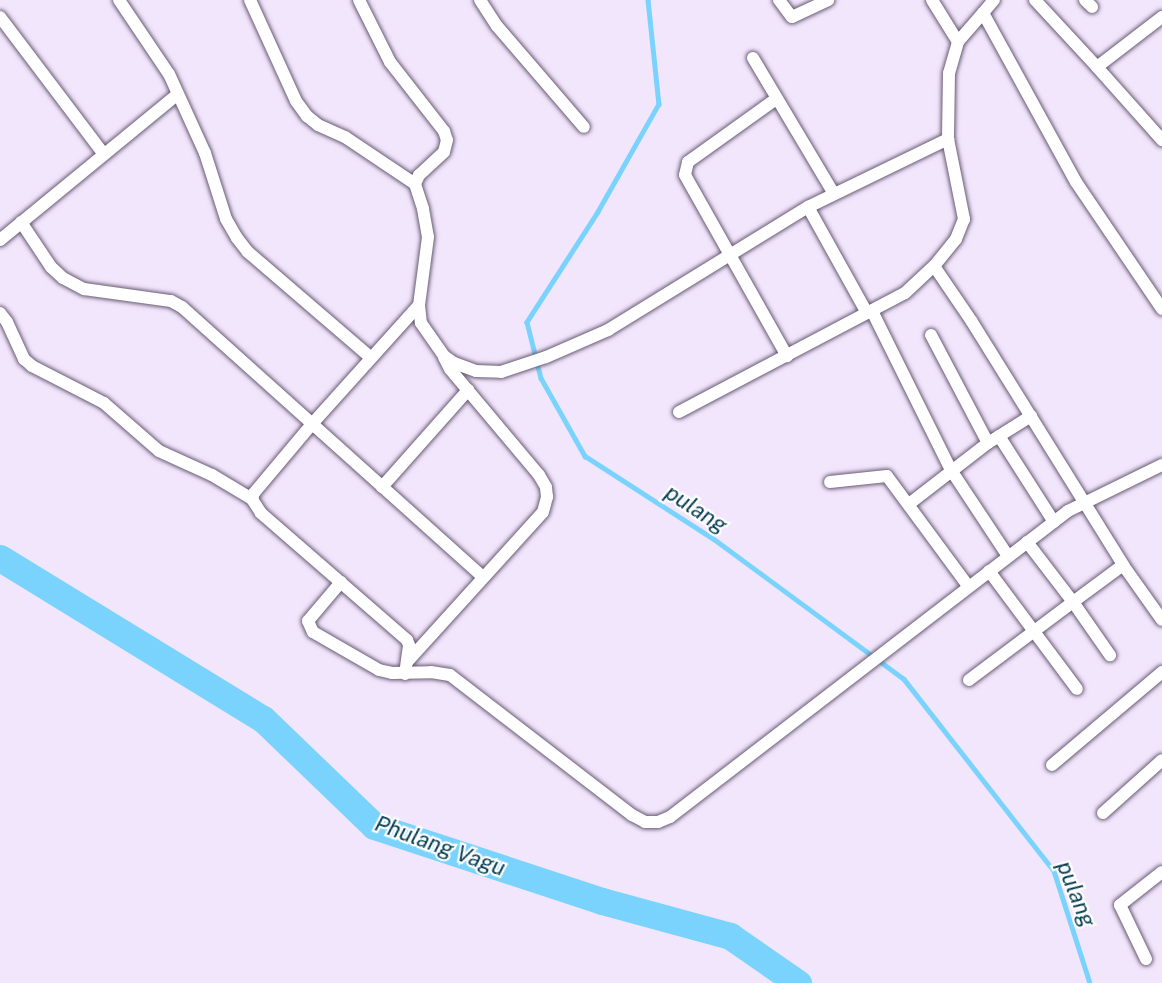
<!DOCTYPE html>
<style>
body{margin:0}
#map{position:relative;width:1162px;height:983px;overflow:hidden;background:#f2e6fd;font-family:"Public Sans",sans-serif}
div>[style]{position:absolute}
.stream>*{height:4.5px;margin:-2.25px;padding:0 2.25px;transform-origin:2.25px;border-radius:2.25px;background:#7ad3fd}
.river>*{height:27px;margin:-13.5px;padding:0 13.5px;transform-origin:13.5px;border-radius:13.5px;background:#7ad3fd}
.roads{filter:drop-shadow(0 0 2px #685b73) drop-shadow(0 0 2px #685b73)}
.street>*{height:12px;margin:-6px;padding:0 6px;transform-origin:6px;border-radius:6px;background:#fff}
span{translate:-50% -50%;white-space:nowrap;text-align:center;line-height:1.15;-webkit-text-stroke:4.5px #fff;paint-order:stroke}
.water-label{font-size:22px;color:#043b51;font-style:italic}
</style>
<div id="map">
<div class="stream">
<div style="left:648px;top:0;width:105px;rotate:84deg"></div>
<div style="left:659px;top:104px;width:124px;rotate:119.5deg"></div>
<div style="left:598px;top:212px;width:131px;rotate:122.8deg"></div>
<div style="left:527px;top:322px;width:58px;rotate:76deg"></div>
<div style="left:541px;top:378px;width:90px;rotate:60.6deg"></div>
<div style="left:585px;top:456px;width:153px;rotate:32.8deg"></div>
<div style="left:714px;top:539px;width:236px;rotate:36.4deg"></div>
<div style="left:904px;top:679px;width:244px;rotate:52deg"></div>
<div style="left:1054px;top:871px;width:118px;rotate:72.2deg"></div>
</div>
<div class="river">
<div style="left:0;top:558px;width:308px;rotate:31.5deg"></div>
<div style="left:263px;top:719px;width:154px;rotate:43.9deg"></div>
<div style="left:374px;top:826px;width:240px;rotate:18.2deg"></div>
<div style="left:602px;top:901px;width:133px;rotate:15.3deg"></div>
<div style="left:730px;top:936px;width:83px;rotate:34.7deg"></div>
</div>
<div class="roads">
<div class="street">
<div style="left:119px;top:0;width:89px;rotate:56deg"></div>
<div style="left:169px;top:74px;width:87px;rotate:65.5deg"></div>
<div style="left:205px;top:153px;width:69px;rotate:72.3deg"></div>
<div style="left:226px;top:219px;width:22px;rotate:60deg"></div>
<div style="left:237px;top:238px;width:18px;rotate:52deg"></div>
<div style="left:248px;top:252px;width:161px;rotate:40.7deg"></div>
<div style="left:250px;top:0;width:111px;rotate:65.5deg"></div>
<div style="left:296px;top:101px;width:19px;rotate:54deg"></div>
<div style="left:307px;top:116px;width:14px;rotate:39deg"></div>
<div style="left:318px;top:125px;width:30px;rotate:24deg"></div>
<div style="left:345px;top:137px;width:84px;rotate:33.9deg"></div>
<div style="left:415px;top:184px;width:26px;rotate:72deg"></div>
<div style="left:423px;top:209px;width:28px;rotate:80deg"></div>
<div style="left:428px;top:237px;width:69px;rotate:97.5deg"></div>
<div style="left:419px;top:305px;width:18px;rotate:84deg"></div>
<div style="left:421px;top:323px;width:40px;rotate:55.1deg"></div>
<div style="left:444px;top:356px;width:12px;rotate:35deg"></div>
<div style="left:454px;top:363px;width:23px;rotate:20deg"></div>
<div style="left:476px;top:371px;width:25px;rotate:2deg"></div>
<div style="left:501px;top:372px;width:47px;rotate:-18.4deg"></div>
<div style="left:546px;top:357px;width:68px;rotate:-23.5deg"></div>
<div style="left:608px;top:330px;width:235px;rotate:-31.6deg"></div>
<div style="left:359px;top:0;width:69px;rotate:63.4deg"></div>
<div style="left:390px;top:62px;width:88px;rotate:52deg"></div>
<div style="left:444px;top:131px;width:9px;rotate:72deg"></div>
<div style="left:447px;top:140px;width:12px;rotate:104deg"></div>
<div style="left:444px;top:152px;width:34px;rotate:137deg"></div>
<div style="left:419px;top:175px;width:10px;rotate:114deg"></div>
<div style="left:480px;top:0;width:31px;rotate:57deg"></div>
<div style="left:497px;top:26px;width:133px;rotate:49.3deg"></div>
<div style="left:779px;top:0;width:21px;rotate:53deg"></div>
<div style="left:792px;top:17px;width:40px;rotate:-25deg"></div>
<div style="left:932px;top:0;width:49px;rotate:58.2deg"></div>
<div style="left:1035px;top:0;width:91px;rotate:47.2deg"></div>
<div style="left:1097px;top:67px;width:82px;rotate:-37.6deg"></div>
<div style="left:1085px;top:0;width:10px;rotate:45deg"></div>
<div style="left:983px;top:13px;width:17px;rotate:-50deg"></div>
<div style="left:0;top:17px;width:171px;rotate:52.9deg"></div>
<div style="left:753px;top:58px;width:158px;rotate:59.2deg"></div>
<div style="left:1097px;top:67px;width:98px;rotate:48.3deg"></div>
<div style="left:776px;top:99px;width:108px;rotate:144.4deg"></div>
<div style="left:688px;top:162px;width:13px;rotate:103deg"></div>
<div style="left:685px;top:175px;width:208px;rotate:60.6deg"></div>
<div style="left:21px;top:222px;width:54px;rotate:56.3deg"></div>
<div style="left:51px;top:267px;width:16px;rotate:43deg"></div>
<div style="left:63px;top:278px;width:24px;rotate:28deg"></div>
<div style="left:84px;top:289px;width:88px;rotate:7.9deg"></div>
<div style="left:171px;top:301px;width:13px;rotate:29deg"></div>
<div style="left:182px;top:307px;width:403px;rotate:41.9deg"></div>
<div style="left:0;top:240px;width:230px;rotate:-39.4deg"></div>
<div style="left:1162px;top:309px;width:153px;rotate:-124.1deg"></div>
<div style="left:1076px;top:182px;width:193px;rotate:-118.8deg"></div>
<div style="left:983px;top:13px;width:38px;rotate:131deg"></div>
<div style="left:958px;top:42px;width:32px;rotate:106deg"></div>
<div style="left:949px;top:73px;width:66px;rotate:90.9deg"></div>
<div style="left:948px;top:139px;width:82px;rotate:78.7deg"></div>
<div style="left:964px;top:219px;width:22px;rotate:112deg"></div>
<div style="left:956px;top:239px;width:35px;rotate:129deg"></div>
<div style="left:934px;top:266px;width:68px;rotate:55.8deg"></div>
<div style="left:972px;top:322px;width:286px;rotate:58.1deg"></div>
<div style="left:1123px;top:565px;width:67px;rotate:54.7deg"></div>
<div style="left:872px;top:311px;width:178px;rotate:63.6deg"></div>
<div style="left:951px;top:470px;width:103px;rotate:56.5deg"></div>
<div style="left:0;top:313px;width:11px;rotate:52deg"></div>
<div style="left:7px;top:322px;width:41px;rotate:65.3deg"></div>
<div style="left:24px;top:359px;width:11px;rotate:41deg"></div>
<div style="left:32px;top:366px;width:81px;rotate:27.2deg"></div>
<div style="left:104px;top:403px;width:73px;rotate:41.1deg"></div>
<div style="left:159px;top:451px;width:58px;rotate:24.4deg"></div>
<div style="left:212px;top:475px;width:47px;rotate:31deg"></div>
<div style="left:867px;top:313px;width:121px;rotate:-119.1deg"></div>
<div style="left:808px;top:207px;width:156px;rotate:-25.9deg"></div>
<div style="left:931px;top:335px;width:122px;rotate:62.2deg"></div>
<div style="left:679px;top:412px;width:255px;rotate:-27.8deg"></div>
<div style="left:905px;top:293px;width:40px;rotate:-43deg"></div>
<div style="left:999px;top:436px;width:102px;rotate:57.4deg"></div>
<div style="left:830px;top:482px;width:57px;rotate:-6deg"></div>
<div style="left:887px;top:476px;width:137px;rotate:53.6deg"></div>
<div style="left:382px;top:487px;width:130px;rotate:-48.4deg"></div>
<div style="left:909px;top:504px;width:100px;rotate:-37.7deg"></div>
<div style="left:988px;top:443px;width:51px;rotate:-32.1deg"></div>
<div style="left:1027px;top:542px;width:76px;rotate:52.5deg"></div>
<div style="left:1073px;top:602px;width:62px;rotate:-36.5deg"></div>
<div style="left:989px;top:571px;width:147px;rotate:53.3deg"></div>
<div style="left:341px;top:582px;width:51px;rotate:130.2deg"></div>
<div style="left:308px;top:621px;width:12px;rotate:66deg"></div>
<div style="left:313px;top:632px;width:76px;rotate:29.9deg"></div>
<div style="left:379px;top:670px;width:13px;rotate:13deg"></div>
<div style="left:392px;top:673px;width:39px;rotate:-1deg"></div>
<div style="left:431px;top:672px;width:19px;rotate:9deg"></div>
<div style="left:450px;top:675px;width:230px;rotate:37.6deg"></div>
<div style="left:632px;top:815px;width:15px;rotate:28deg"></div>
<div style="left:645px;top:822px;width:13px"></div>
<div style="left:658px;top:822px;width:13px;rotate:-23deg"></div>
<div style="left:670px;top:817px;width:502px;rotate:-37.55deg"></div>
<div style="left:1068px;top:511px;width:105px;rotate:-26.1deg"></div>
<div style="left:407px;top:662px;width:202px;rotate:-47.8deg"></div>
<div style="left:543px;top:512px;width:16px;rotate:-75deg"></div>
<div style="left:547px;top:497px;width:10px;rotate:-96deg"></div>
<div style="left:546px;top:487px;width:14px;rotate:-120deg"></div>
<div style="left:539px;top:475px;width:138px;rotate:-130deg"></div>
<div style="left:450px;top:369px;width:13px;rotate:-117deg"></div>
<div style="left:405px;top:674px;width:29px;rotate:-82deg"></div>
<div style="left:409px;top:645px;width:5px;rotate:-112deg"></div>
<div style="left:407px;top:640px;width:194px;rotate:-139deg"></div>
<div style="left:261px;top:513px;width:17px;rotate:-123deg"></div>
<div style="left:252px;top:499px;width:6px;rotate:-72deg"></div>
<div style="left:254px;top:493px;width:90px;rotate:-50deg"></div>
<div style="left:312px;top:424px;width:160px;rotate:-48deg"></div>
<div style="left:969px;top:680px;width:130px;rotate:-36.9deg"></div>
<div style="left:1073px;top:602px;width:65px;rotate:55.1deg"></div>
<div style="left:1052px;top:765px;width:144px;rotate:-40.2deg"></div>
<div style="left:1103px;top:813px;width:79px;rotate:-41.9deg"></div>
<div style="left:1146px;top:959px;width:60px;rotate:-115.7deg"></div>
<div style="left:1120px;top:905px;width:53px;rotate:-38.2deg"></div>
</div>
</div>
<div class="water-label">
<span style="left:696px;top:509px;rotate:33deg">pulang</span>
<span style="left:440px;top:846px;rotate:20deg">Phulang Vagu</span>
<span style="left:1076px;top:894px;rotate:68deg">pulang</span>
</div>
</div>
